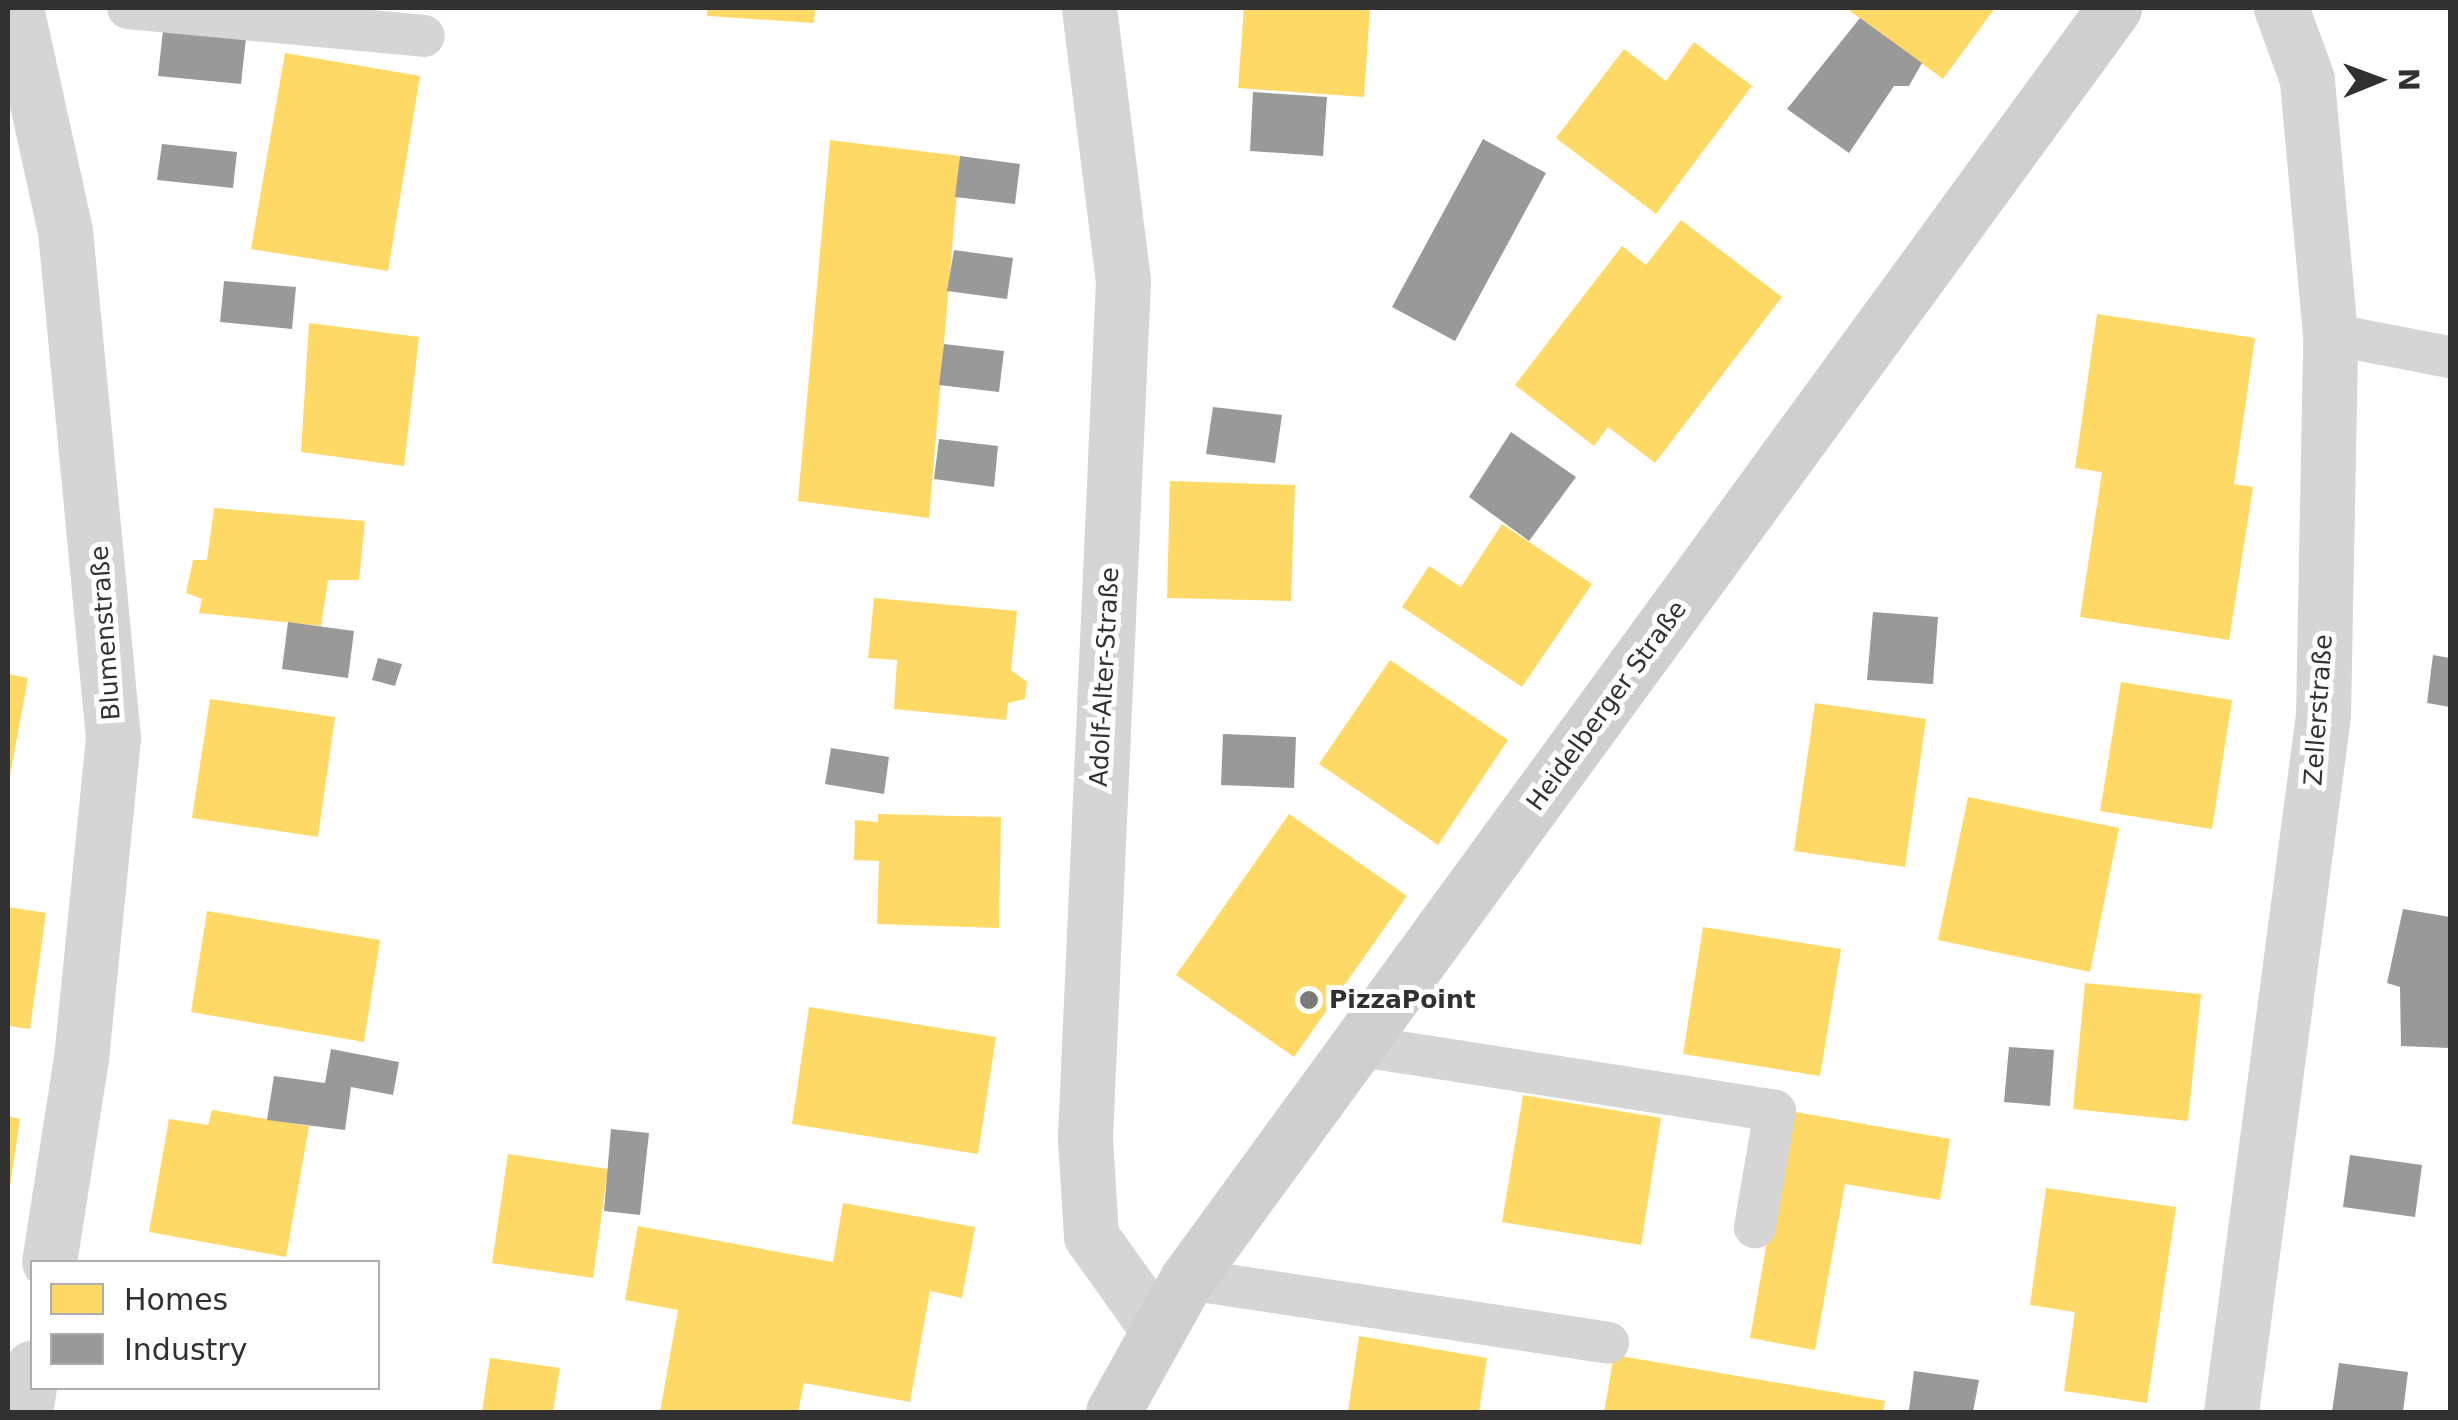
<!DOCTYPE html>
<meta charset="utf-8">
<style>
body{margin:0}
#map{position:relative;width:2458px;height:1420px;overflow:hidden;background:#fff;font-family:"DejaVu Sans",sans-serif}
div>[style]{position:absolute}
.homes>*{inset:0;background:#ffd966}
.industry>*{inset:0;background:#999}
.lane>*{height:42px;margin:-21px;padding:0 21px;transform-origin:21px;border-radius:21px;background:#d5d5d5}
.street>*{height:55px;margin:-27.5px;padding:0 27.5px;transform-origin:27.5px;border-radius:27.5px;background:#d5d5d5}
.secondary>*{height:55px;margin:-27.5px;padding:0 27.5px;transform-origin:27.5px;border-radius:27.5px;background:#cfcfcf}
.dots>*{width:28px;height:28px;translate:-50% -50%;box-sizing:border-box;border:5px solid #fff;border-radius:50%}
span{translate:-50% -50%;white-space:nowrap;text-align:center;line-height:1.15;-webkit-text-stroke:10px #fff;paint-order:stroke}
.street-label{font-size:25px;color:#313131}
.poi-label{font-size:25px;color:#313131;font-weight:700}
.left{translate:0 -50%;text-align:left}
.frame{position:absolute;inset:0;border:10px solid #313131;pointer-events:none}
.legend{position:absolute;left:30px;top:1260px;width:350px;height:130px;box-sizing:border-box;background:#fff;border:2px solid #adadad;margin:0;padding:12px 18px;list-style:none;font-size:30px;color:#313131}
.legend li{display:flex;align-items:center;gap:20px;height:50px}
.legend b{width:50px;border:2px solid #adadad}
.north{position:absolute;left:2328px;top:30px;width:100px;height:100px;-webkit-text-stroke:8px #fff;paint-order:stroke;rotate:89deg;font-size:28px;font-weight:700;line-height:40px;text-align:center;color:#313131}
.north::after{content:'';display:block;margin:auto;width:35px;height:45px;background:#313131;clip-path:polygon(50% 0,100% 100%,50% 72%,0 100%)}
</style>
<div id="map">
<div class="homes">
<div style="clip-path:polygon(707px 8px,815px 8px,814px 23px,707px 16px)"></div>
<div style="clip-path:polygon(1244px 8px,1370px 8px,1364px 97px,1238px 88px)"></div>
<div style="clip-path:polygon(1846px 8px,1995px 8px,1943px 79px)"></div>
<div style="clip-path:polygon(1694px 42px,1752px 86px,1656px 214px,1556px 138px,1624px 49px,1666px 81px)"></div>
<div style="clip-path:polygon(285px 53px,420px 76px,388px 271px,251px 249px)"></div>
<div style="clip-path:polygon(830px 140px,960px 156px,929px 518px,798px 501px)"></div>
<div style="clip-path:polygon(1681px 220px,1782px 297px,1655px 463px,1608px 427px,1594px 446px,1515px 385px,1622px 246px,1646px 265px)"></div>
<div style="clip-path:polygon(2097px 314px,2255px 338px,2234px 484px,2253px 487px,2229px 640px,2080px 617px,2102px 472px,2075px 468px)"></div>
<div style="clip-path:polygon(309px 323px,419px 337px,404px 466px,301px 452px)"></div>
<div style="clip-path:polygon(1170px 481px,1295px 485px,1291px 601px,1167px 598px)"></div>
<div style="clip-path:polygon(214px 508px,365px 521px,359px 580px,328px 580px,321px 626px,199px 613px,202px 599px,186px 593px,193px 560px,207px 560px)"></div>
<div style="clip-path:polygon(1502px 524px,1592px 584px,1522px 687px,1402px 607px,1429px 566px,1461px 587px)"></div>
<div style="clip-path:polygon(874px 598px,1017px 611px,1011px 670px,1027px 682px,1025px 699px,1008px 703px,1006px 720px,894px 709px,897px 660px,868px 658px)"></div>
<div style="clip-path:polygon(1390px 660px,1508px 740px,1438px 845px,1319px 764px)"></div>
<div style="clip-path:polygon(8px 674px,28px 678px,9px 781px,8px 781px)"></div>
<div style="clip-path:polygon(2121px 682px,2232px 700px,2212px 829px,2100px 811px)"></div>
<div style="clip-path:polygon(210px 699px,335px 717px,318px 837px,192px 818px)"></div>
<div style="clip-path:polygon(1815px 703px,1926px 719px,1905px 867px,1794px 851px)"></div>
<div style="clip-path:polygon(1968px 797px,2119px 828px,2090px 972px,1938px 940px)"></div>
<div style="clip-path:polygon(878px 814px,1001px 817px,999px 928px,877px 924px,879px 861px,854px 860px,855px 820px,878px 822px)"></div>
<div style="clip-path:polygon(1289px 814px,1407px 896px,1294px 1057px,1176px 975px)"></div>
<div style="clip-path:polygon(8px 907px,46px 913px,30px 1029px,8px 1026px)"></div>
<div style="clip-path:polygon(207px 911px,380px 940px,364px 1042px,191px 1012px)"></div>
<div style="clip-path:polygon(1703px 927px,1841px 949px,1820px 1076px,1683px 1054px)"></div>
<div style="clip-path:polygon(2085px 983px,2201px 994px,2188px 1121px,2073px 1109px)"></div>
<div style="clip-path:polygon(809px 1007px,996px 1037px,978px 1154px,792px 1124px)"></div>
<div style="clip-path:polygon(1523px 1095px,1661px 1118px,1641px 1245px,1502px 1222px)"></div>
<div style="clip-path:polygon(212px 1110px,309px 1126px,286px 1257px,149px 1232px,169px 1119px,208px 1125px)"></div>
<div style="clip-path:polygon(1790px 1111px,1950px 1139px,1940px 1200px,1845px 1184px,1815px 1350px,1750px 1338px)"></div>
<div style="clip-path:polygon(8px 1116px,20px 1119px,10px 1187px,8px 1187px)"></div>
<div style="clip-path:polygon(508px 1154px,608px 1169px,593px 1278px,492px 1263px)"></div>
<div style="clip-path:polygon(2046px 1188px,2176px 1207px,2147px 1403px,2064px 1391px,2075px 1312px,2030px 1305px)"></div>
<div style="clip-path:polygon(843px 1203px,975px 1227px,962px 1298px,930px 1291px,910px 1402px,804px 1383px,798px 1412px,660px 1412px,678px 1310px,625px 1300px,638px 1226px,833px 1262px)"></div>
<div style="clip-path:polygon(1359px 1336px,1487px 1358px,1479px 1412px,1348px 1412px)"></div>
<div style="clip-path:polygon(1614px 1355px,1885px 1401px,1883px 1412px,1604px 1412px)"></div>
<div style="clip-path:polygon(490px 1358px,560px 1368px,553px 1412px,482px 1412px)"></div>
</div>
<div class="industry">
<div style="clip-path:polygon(1860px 18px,1922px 63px,1909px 86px,1894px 86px,1849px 153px,1787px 109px)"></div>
<div style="clip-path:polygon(163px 30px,246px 38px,241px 84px,158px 76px)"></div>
<div style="clip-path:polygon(1253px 92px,1327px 97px,1323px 156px,1250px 151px)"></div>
<div style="clip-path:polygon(1483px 139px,1546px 173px,1455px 341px,1392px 307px)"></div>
<div style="clip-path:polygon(162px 144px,237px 152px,233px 188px,157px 180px)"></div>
<div style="clip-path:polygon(960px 156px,1020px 164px,1015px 204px,955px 197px)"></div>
<div style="clip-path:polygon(954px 250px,1013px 258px,1007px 299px,947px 291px)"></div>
<div style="clip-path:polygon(224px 281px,296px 287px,292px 329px,220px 322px)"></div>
<div style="clip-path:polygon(944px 344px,1004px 351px,999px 392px,939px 385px)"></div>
<div style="clip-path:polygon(1213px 407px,1282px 415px,1275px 463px,1206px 454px)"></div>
<div style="clip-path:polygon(1511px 432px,1576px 477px,1529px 541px,1469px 497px)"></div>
<div style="clip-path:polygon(939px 439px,998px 446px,994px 487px,934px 479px)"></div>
<div style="clip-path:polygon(1873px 612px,1938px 617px,1933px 684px,1867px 680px)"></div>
<div style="clip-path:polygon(288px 622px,354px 631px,348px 678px,282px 669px)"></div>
<div style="clip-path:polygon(2433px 655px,2450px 658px,2450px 707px,2427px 703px)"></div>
<div style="clip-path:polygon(378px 658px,402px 664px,395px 686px,372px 680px)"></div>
<div style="clip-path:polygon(1223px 734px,1296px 737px,1294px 788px,1221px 785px)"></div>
<div style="clip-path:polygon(831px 748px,889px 757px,884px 794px,825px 784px)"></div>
<div style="clip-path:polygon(2403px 909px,2450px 917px,2450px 1048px,2401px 1046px,2400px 987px,2387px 983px)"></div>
<div style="clip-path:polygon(2009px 1047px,2054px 1050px,2050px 1106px,2004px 1102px)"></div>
<div style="clip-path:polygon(331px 1049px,399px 1062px,393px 1095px,351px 1087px,345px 1130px,267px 1120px,274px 1076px,325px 1083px)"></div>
<div style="clip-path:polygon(611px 1129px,649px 1133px,640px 1215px,604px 1211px)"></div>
<div style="clip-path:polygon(2350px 1155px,2422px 1165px,2415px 1217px,2343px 1207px)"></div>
<div style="clip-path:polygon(2339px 1363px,2408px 1372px,2403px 1412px,2332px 1412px)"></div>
<div style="clip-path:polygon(1914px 1371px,1979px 1380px,1973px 1412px,1909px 1410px)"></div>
</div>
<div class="lane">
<div style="left:128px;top:8px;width:297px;rotate:5.4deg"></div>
<div style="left:2330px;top:334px;width:122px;rotate:10.9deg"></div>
<div style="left:1361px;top:1046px;width:419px;rotate:8.9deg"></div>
<div style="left:1775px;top:1111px;width:118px;rotate:99.8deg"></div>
<div style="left:1187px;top:1279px;width:426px;rotate:8.6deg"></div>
</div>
<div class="street">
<div style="left:16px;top:8px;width:228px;rotate:77.6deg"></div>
<div style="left:65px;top:231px;width:509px;rotate:84.59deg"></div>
<div style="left:113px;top:738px;width:322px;rotate:95.7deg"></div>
<div style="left:81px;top:1058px;width:206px;rotate:98.9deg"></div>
<div style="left:1089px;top:8px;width:274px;rotate:82.9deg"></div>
<div style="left:1123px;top:280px;width:859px;rotate:92.54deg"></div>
<div style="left:1085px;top:1138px;width:98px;rotate:86.5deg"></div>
<div style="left:1091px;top:1236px;width:112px;rotate:54.5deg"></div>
<div style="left:25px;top:1412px;width:45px;rotate:-81deg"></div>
<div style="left:2231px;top:1412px;width:703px;rotate:-82.48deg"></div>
<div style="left:2323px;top:715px;width:381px;rotate:-88.9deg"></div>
<div style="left:2330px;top:334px;width:256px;rotate:-95.2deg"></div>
<div style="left:2307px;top:79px;width:76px;rotate:-110.1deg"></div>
</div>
<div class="secondary">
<div style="left:1113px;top:1412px;width:152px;rotate:-60.9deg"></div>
<div style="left:1187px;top:1279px;width:1573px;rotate:-53.89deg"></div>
</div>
<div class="dots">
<div style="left:1309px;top:1000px;background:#797979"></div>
</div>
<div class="street-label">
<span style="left:106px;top:633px;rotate:-94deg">Blumenstraße</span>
<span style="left:1105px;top:677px;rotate:-87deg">Adolf-Alter-Straße</span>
<span style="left:1607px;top:706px;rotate:-54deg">Heidelberger Straße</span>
<span style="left:2319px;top:710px;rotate:-86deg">Zellerstraße</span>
</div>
<div class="poi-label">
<span class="left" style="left:1329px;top:1000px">PizzaPoint</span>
</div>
<div class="frame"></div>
<ul class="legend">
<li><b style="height:28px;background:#ffd966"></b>Homes</li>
<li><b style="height:28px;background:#999"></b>Industry</li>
</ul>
<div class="north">N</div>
</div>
